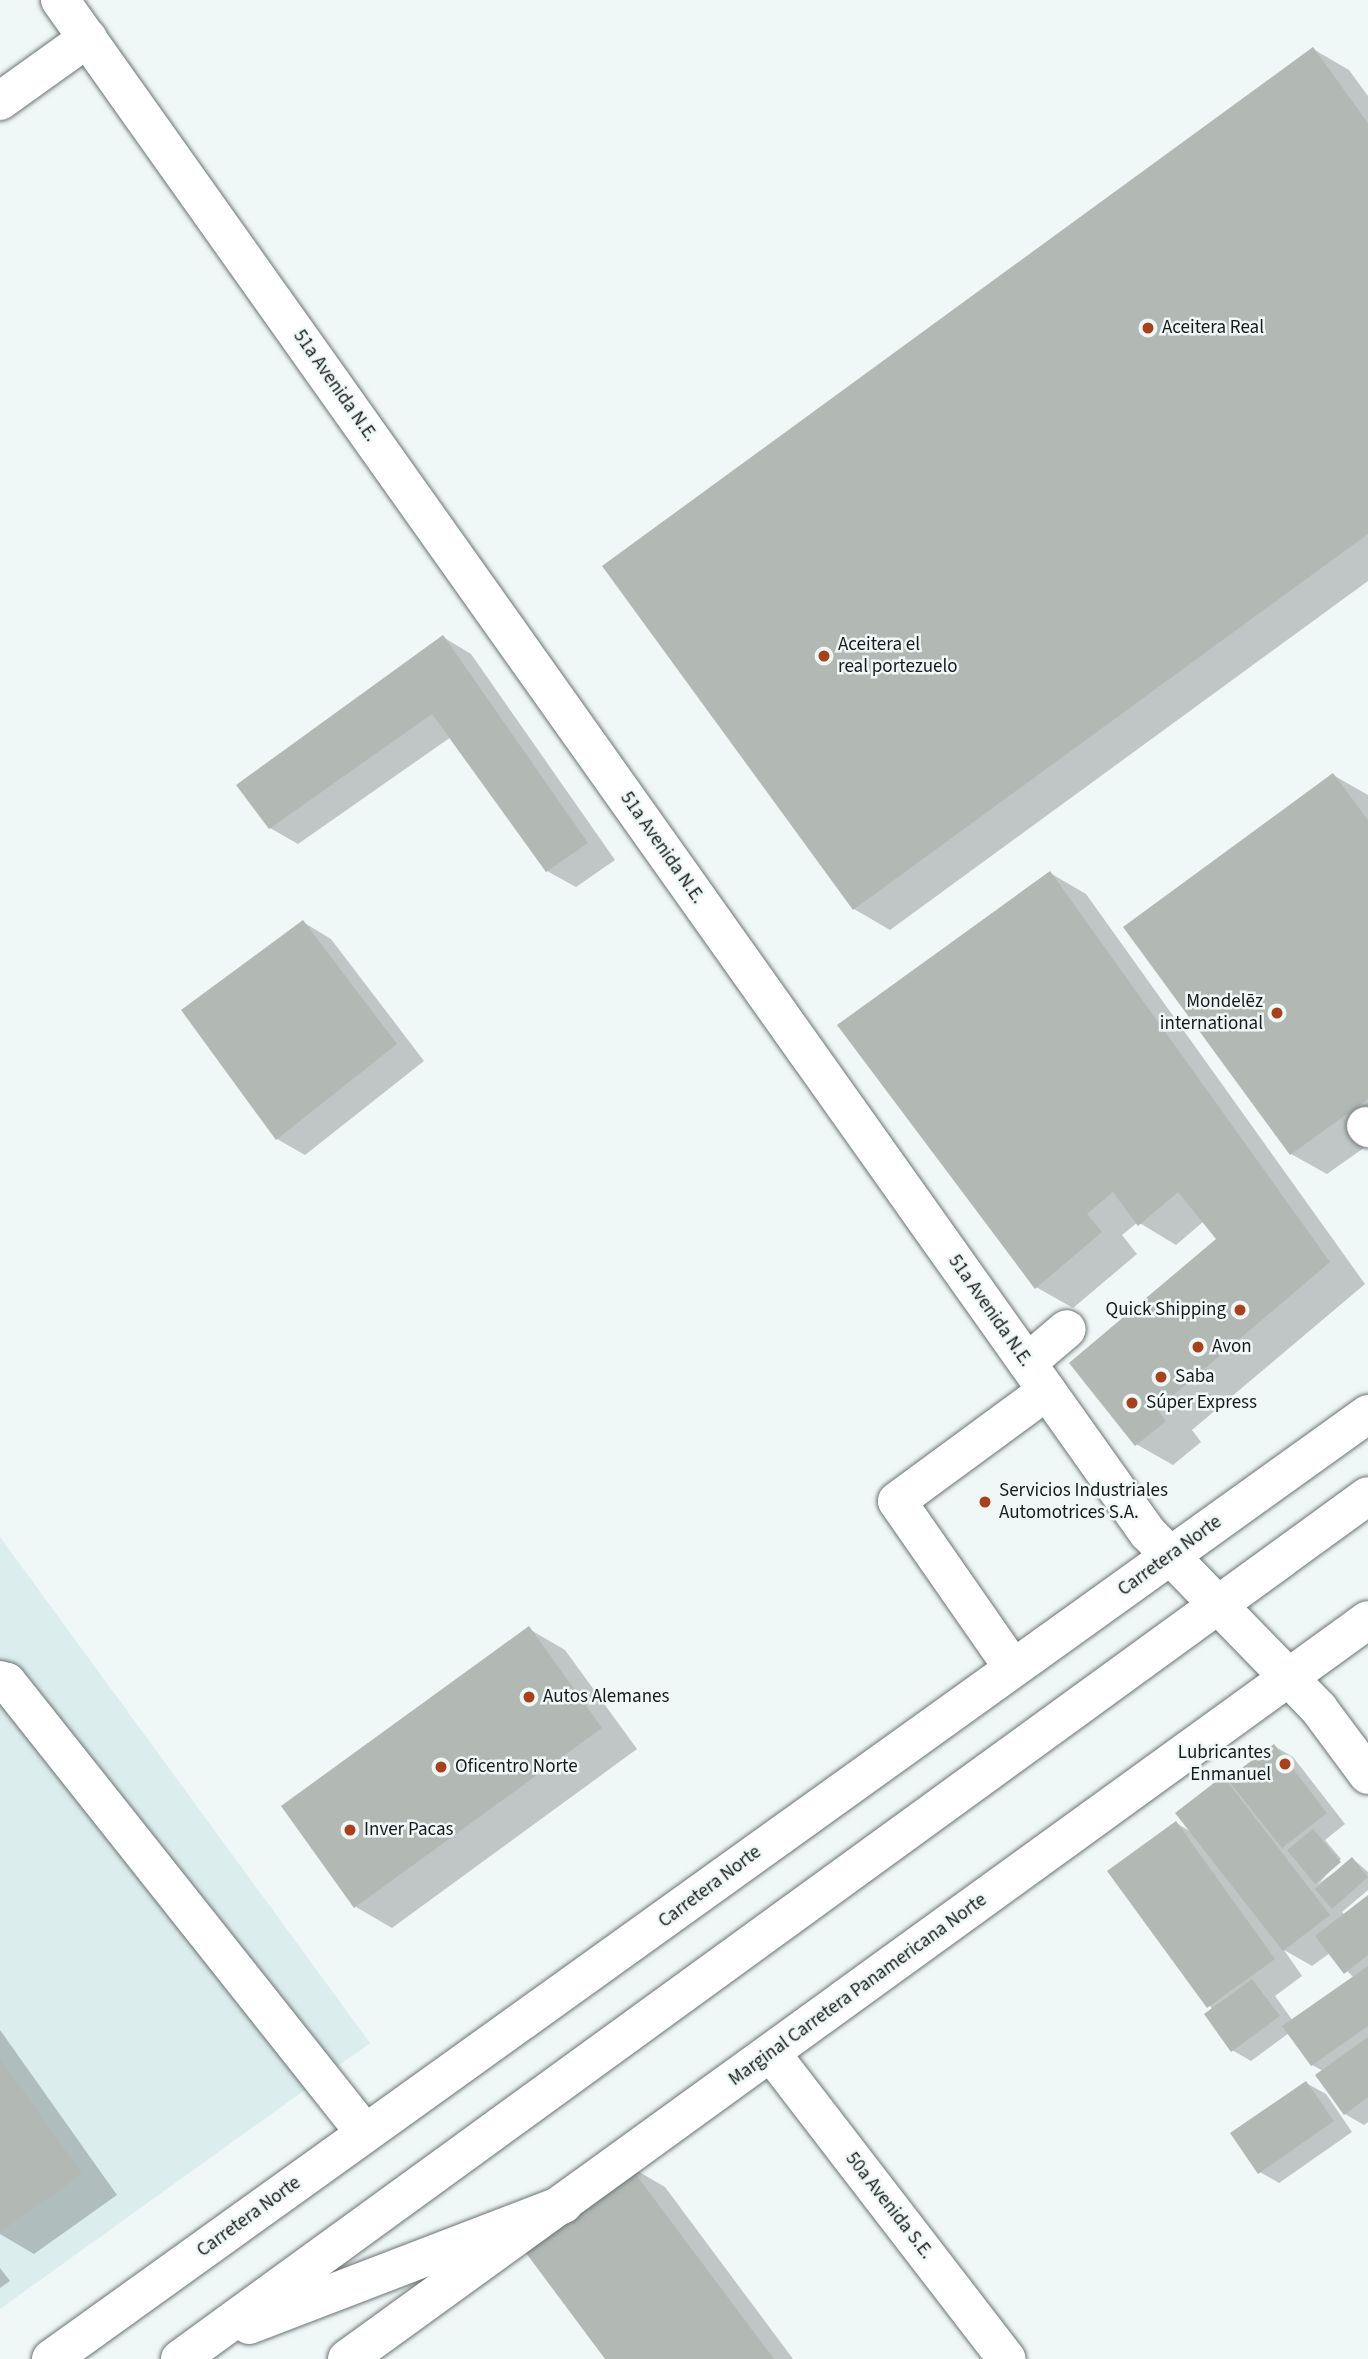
<!DOCTYPE html>
<meta charset="utf-8">
<style>
body{margin:0}
#map{position:relative;width:1368px;height:2359px;overflow:hidden;background:#eff8f7;font-family:"Source Sans 3",sans-serif}
div>[style]{position:absolute}
.built>*{inset:0;background:#dbedec}
.shadow>*{inset:0;background:#0003}
.building>*{inset:0;background:#b2b9b5}
.roads{filter:drop-shadow(0 0 2px #6b7373) drop-shadow(0 0 2px #6b7373)}
.minor>*{height:38px;margin:-19px;padding:0 19px;transform-origin:19px;border-radius:19px;background:#fff}
.highway>*{height:38px;margin:-19px;padding:0 19px;transform-origin:19px;border-radius:19px;background:#fff}
.dots>*{width:19px;height:19px;translate:-50% -50%;box-sizing:border-box;border:4px solid #eff8f7;border-radius:50%}
span{translate:-50% -50%;white-space:nowrap;text-align:center;line-height:1.15;-webkit-text-stroke:5px #eff8f7;paint-order:stroke}
.poi-label{font-size:19px;color:#181b1b}
.left{translate:0 -50%;text-align:left}
.right{translate:-100% -50%;text-align:right}
.street-label{font-size:19px;color:#181b1b}
</style>
<div id="map">
<div class="built">
<div style="clip-path:polygon(0 1537px,370px 2043px,0 2309px)"></div>
</div>
<div class="shadow">
<div style="clip-path:polygon(1313px 49px,1349px 70px,1368px 96px,1368px 581px,890px 930px,854px 909px)"></div>
<div style="clip-path:polygon(443px 637px,471px 654px,615px 860px,576px 887px,547px 871px,451px 737px,298px 844px,270px 828px)"></div>
<div style="clip-path:polygon(1333px 775px,1368px 795px,1368px 1145px,1327px 1174px,1291px 1154px)"></div>
<div style="clip-path:polygon(1050px 873px,1086px 894px,1365px 1284px,1192px 1430px,1201px 1442px,1173px 1465px,1136px 1444px,1219px 1240px,1204px 1221px,1176px 1245px,1138px 1222px,1122px 1235px,1137px 1254px,1073px 1308px,1036px 1287px)"></div>
<div style="clip-path:polygon(303px 922px,331px 939px,424px 1061px,305px 1155px,277px 1139px)"></div>
<div style="clip-path:polygon(529px 1629px,565px 1650px,637px 1749px,392px 1928px,356px 1907px)"></div>
<div style="clip-path:polygon(evenodd,1274px 1746px,1293px 1757px,1345px 1824px,1325px 1840px,1341px 1859px,1318px 1884px,1353px 1859px,1368px 1872px,1368px 1890px,1342px 1912px,1345px 1915px,1368px 1898px,1368px 2122px,1364px 2125px,1345px 2114px,1323px 2071px,1312px 2065px,1289px 2033px,1251px 2061px,1232px 2050px,1213px 2010px,1110px 1872px,1176px 1823px,1193px 1833px,1223px 1779px,1228px 1781px,1274px 1746px,1284px 1950px,1312px 1966px,1330px 1953px,1354px 1978px,1293px 2021px,1275px 1996px,1302px 1976px,1284px 1950px)"></div>
<div style="clip-path:polygon(0 2030px,117px 2195px,34px 2254px,0 2234px)"></div>
<div style="clip-path:polygon(1306px 2083px,1326px 2094px,1352px 2132px,1279px 2183px,1260px 2172px)"></div>
<div style="clip-path:polygon(629px 2166px,665px 2187px,793px 2359px,607px 2359px)"></div>
<div style="clip-path:polygon(0 2268px,10px 2281px,0 2288px)"></div>
</div>
<div class="building">
<div style="clip-path:polygon(1313px 47px,1368px 123px,1368px 534px,853px 910px,602px 566px)"></div>
<div style="clip-path:polygon(443px 635px,588px 843px,546px 872px,432px 714px,269px 829px,236px 785px)"></div>
<div style="clip-path:polygon(1333px 773px,1368px 820px,1368px 1099px,1290px 1155px,1123px 927px)"></div>
<div style="clip-path:polygon(1050px 871px,1330px 1262px,1157px 1409px,1166px 1421px,1135px 1446px,1069px 1363px,1216px 1239px,1178px 1192px,1138px 1226px,1113px 1192px,1087px 1214px,1102px 1232px,1035px 1289px,837px 1025px)"></div>
<div style="clip-path:polygon(303px 920px,397px 1044px,276px 1140px,181px 1010px)"></div>
<div style="clip-path:polygon(529px 1626px,602px 1728px,354px 1908px,281px 1806px)"></div>
<div style="clip-path:polygon(1274px 1744px,1327px 1813px,1282px 1848px,1227px 1779px)"></div>
<div style="clip-path:polygon(1223px 1776px,1330px 1915px,1283px 1951px,1175px 1813px)"></div>
<div style="clip-path:polygon(1176px 1821px,1275px 1959px,1207px 2008px,1107px 1871px)"></div>
<div style="clip-path:polygon(1313px 1829px,1341px 1862px,1315px 1884px,1287px 1850px)"></div>
<div style="clip-path:polygon(1352px 1857px,1368px 1877px,1332px 1909px,1315px 1889px)"></div>
<div style="clip-path:polygon(1368px 1895px,1368px 1955px,1344px 1974px,1315px 1936px)"></div>
<div style="clip-path:polygon(1368px 1966px,1368px 2026px,1311px 2066px,1282px 2026px)"></div>
<div style="clip-path:polygon(1252px 1979px,1280px 2016px,1231px 2052px,1204px 2014px)"></div>
<div style="clip-path:polygon(1368px 2037px,1368px 2097px,1344px 2115px,1315px 2075px)"></div>
<div style="clip-path:polygon(0 2058px,82px 2174px,0 2232px)"></div>
<div style="clip-path:polygon(1306px 2081px,1334px 2121px,1258px 2174px,1230px 2133px)"></div>
<div style="clip-path:polygon(628px 2164px,774px 2359px,605px 2359px,520px 2245px)"></div>
</div>
<div class="roads">
<div class="minor">
<div style="left:60px;top:0;width:1880px;rotate:54.64deg"></div>
<div style="left:1148px;top:1533px;width:245px;rotate:45.8deg"></div>
<div style="left:1319px;top:1709px;width:82px;rotate:53.4deg"></div>
<div style="left:0;top:101px;width:108px;rotate:-35.6deg"></div>
<div style="left:1366px;top:1126px;width:3px;rotate:45deg"></div>
<div style="left:1027px;top:1363px;width:52px;rotate:-40.4deg"></div>
<div style="left:1013px;top:1668px;width:203px;rotate:-124.8deg"></div>
<div style="left:897px;top:1501px;width:186px;rotate:-36.3deg"></div>
<div style="left:0;top:1680px;width:7px;rotate:16deg"></div>
<div style="left:7px;top:1682px;width:576px;rotate:51.56deg"></div>
<div style="left:771px;top:2053px;width:386px;rotate:52.4deg"></div>
<div style="left:347px;top:2359px;width:1260px;rotate:-35.9deg"></div>
</div>
<div class="highway">
<div style="left:249px;top:2325px;width:337px;rotate:-21deg"></div>
<div style="left:51px;top:2359px;width:1621px;rotate:-35.66deg"></div>
<div style="left:180px;top:2359px;width:1468px;rotate:-36deg"></div>
</div>
</div>
<div class="dots">
<div style="left:1148px;top:328px;background:#a8411e"></div>
<div style="left:824px;top:656px;background:#a8411e"></div>
<div style="left:1277px;top:1013px;background:#a8411e"></div>
<div style="left:1240px;top:1310px;background:#a8411e"></div>
<div style="left:1198px;top:1347px;background:#a8411e"></div>
<div style="left:1161px;top:1377px;background:#a8411e"></div>
<div style="left:1132px;top:1403px;background:#a8411e"></div>
<div style="left:985px;top:1502px;background:#a8411e"></div>
<div style="left:529px;top:1697px;background:#a8411e"></div>
<div style="left:1285px;top:1764px;background:#a8411e"></div>
<div style="left:441px;top:1767px;background:#a8411e"></div>
<div style="left:350px;top:1830px;background:#a8411e"></div>
</div>
<div class="poi-label">
<span class="left" style="left:1162px;top:328px">Aceitera Real</span>
<span class="left" style="left:838px;top:656px">Aceitera el<br>real portezuelo</span>
<span class="right" style="left:1263px;top:1013px">Mondelēz<br>international</span>
<span class="right" style="left:1226px;top:1310px">Quick Shipping</span>
<span class="left" style="left:1212px;top:1347px">Avon</span>
<span class="left" style="left:1175px;top:1377px">Saba</span>
<span class="left" style="left:1146px;top:1403px">Súper Express</span>
<span class="left" style="left:999px;top:1502px">Servicios Industriales<br>Automotrices S.A.</span>
<span class="left" style="left:543px;top:1697px">Autos Alemanes</span>
<span class="right" style="left:1271px;top:1764px">Lubricantes<br>Enmanuel</span>
<span class="left" style="left:455px;top:1767px">Oficentro Norte</span>
<span class="left" style="left:364px;top:1830px">Inver Pacas</span>
</div>
<div class="street-label">
<span style="left:335px;top:386px;rotate:55deg">51a Avenida N.E.</span>
<span style="left:662px;top:848px;rotate:55deg">51a Avenida N.E.</span>
<span style="left:990px;top:1311px;rotate:55deg">51a Avenida N.E.</span>
<span style="left:1170px;top:1556px;rotate:-36deg">Carretera Norte</span>
<span style="left:710px;top:1887px;rotate:-37deg">Carretera Norte</span>
<span style="left:858px;top:1990px;rotate:-36deg">Marginal Carretera Panamericana Norte</span>
<span style="left:889px;top:2206px;rotate:52deg">50a Avenida S.E.</span>
<span style="left:249px;top:2217px;rotate:-36deg">Carretera Norte</span>
</div>
</div>
